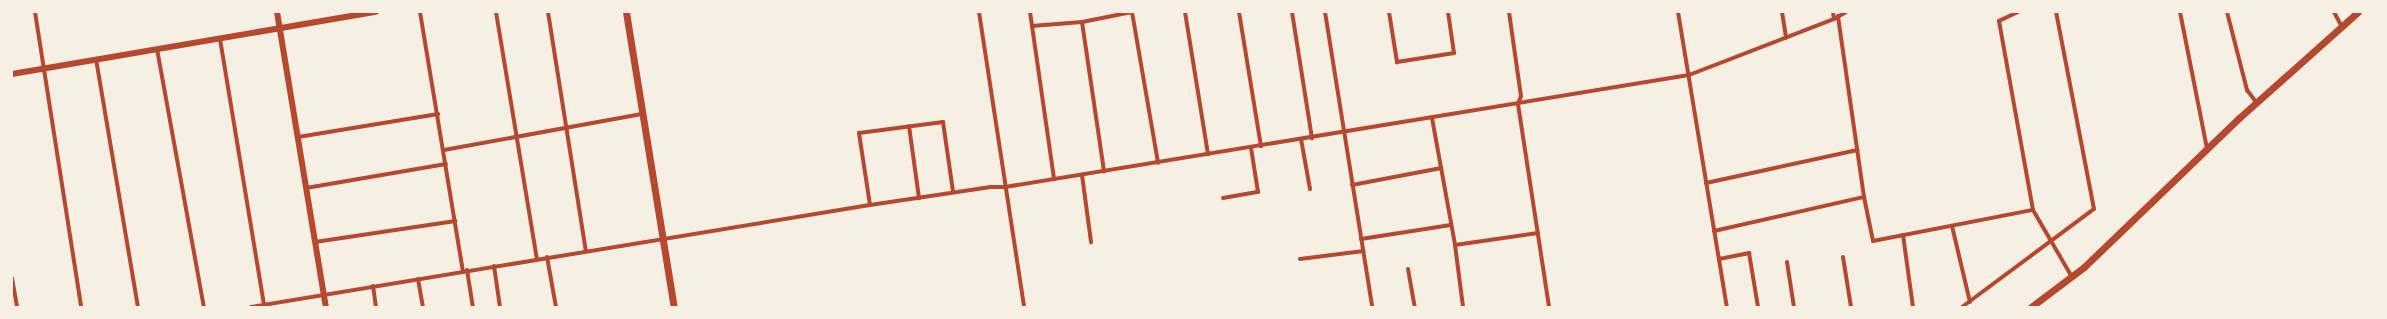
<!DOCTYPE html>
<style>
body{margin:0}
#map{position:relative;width:2387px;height:319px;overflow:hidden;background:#f6efe4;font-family:Commissioner,sans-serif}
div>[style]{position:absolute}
.minor>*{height:4px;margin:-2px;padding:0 2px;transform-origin:2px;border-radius:2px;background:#b5482f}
.tertiary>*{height:6px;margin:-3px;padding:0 3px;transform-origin:3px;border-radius:3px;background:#b5482f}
.secondary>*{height:7px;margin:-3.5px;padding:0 3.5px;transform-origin:3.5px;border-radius:3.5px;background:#b5482f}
span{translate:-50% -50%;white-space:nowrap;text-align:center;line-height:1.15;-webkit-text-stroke:4px #f6efe4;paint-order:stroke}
.frame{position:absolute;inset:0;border:13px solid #f6efe4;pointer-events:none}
</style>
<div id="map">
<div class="minor">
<div style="left:35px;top:12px;width:299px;rotate:81.1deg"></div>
<div style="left:420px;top:12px;width:263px;rotate:80.6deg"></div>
<div style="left:496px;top:12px;width:250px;rotate:80.6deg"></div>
<div style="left:548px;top:12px;width:242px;rotate:81deg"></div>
<div style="left:979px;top:12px;width:298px;rotate:81.3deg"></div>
<div style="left:1030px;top:12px;width:169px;rotate:81.8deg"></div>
<div style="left:1132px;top:12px;width:153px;rotate:80.2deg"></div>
<div style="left:1185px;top:12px;width:144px;rotate:80.8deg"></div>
<div style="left:1239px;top:12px;width:136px;rotate:80.7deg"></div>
<div style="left:1292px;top:12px;width:128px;rotate:81deg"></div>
<div style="left:1325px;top:12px;width:299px;rotate:80.9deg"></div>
<div style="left:1389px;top:12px;width:51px;rotate:80.9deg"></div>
<div style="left:1397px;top:62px;width:58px;rotate:-9deg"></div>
<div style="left:1454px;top:53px;width:41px;rotate:-98.3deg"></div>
<div style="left:1509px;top:12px;width:85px;rotate:81.9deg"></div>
<div style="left:1521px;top:96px;width:9px;rotate:111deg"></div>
<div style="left:1518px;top:104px;width:205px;rotate:81.3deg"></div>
<div style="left:1678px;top:12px;width:299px;rotate:80.6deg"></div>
<div style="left:1782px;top:12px;width:26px;rotate:81deg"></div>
<div style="left:1833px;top:12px;width:7px;rotate:82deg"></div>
<div style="left:2018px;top:12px;width:21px;rotate:155deg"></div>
<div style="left:1999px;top:21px;width:192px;rotate:79.8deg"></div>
<div style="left:2033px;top:210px;width:78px;rotate:59.8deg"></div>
<div style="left:2180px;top:12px;width:139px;rotate:78.8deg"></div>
<div style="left:2227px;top:12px;width:81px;rotate:75.6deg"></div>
<div style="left:2247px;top:90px;width:15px;rotate:53deg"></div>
<div style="left:2334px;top:12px;width:17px;rotate:62deg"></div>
<div style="left:1082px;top:22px;width:51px;rotate:-11.3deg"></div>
<div style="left:1032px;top:26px;width:50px;rotate:-4.6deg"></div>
<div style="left:1082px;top:22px;width:151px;rotate:81.6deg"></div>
<div style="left:220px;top:39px;width:270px;rotate:80.6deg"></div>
<div style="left:157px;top:49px;width:262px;rotate:79.7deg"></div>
<div style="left:96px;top:59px;width:252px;rotate:80.4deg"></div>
<div style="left:1432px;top:118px;width:129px;rotate:79.7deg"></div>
<div style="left:1455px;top:245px;width:63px;rotate:82.6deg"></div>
<div style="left:909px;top:126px;width:73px;rotate:82.1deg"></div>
<div style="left:298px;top:137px;width:142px;rotate:-9.3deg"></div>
<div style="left:1301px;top:139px;width:51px;rotate:79.8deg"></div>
<div style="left:444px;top:150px;width:201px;rotate:-10.3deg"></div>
<div style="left:1082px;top:175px;width:68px;rotate:82.3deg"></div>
<div style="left:1706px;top:183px;width:155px;rotate:-12.3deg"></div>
<div style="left:1352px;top:185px;width:91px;rotate:-10.8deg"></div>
<div style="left:306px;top:188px;width:142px;rotate:-9.7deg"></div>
<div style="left:1864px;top:197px;width:45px;rotate:78.4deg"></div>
<div style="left:1873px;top:241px;width:163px;rotate:-11deg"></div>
<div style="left:1223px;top:198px;width:36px;rotate:-10deg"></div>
<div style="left:1258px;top:192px;width:45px;rotate:-99deg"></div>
<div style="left:870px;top:205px;width:73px;rotate:-98.7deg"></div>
<div style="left:859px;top:133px;width:85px;rotate:-7.5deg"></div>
<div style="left:943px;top:122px;width:70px;rotate:81.8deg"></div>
<div style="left:1952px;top:226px;width:78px;rotate:76.7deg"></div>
<div style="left:1714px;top:231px;width:154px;rotate:-12.8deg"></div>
<div style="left:1864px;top:197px;width:183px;rotate:-98.2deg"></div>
<div style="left:1903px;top:235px;width:73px;rotate:82.1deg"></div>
<div style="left:1361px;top:239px;width:91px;rotate:-8.8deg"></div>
<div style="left:315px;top:242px;width:142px;rotate:-8.5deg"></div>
<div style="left:1455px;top:245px;width:84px;rotate:-8.2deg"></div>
<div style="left:547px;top:257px;width:51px;rotate:79.8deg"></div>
<div style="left:1843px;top:257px;width:51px;rotate:80.9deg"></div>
<div style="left:1300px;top:259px;width:64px;rotate:-7.2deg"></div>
<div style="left:1719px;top:259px;width:31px;rotate:-11deg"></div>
<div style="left:1749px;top:253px;width:55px;rotate:80.5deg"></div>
<div style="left:1787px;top:262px;width:46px;rotate:81.2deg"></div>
<div style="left:494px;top:266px;width:41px;rotate:81.7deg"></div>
<div style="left:1408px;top:269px;width:39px;rotate:80deg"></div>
<div style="left:467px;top:270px;width:37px;rotate:81deg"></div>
<div style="left:12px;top:278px;width:29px;rotate:80deg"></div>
<div style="left:418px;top:279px;width:28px;rotate:80deg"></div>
<div style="left:373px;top:286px;width:21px;rotate:82deg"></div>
<div style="left:251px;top:307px;width:627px;rotate:-9.36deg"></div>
<div style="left:870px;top:205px;width:122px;rotate:-8.5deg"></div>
<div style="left:991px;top:187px;width:14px"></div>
<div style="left:1005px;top:187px;width:693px;rotate:-9.3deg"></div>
<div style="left:1689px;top:75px;width:155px;rotate:-21.1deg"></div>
<div style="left:1834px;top:19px;width:14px;rotate:-30deg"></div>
<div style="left:1962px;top:307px;width:164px;rotate:-36.6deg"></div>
<div style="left:2094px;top:209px;width:201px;rotate:-100.9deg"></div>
</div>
<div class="tertiary">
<div style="left:277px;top:12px;width:299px;rotate:80.6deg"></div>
<div style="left:12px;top:74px;width:369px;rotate:-9.7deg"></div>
</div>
<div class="secondary">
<div style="left:626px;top:12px;width:299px;rotate:80.8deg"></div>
<div style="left:2031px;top:307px;width:66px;rotate:-37deg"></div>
<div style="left:2084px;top:267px;width:215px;rotate:-43.9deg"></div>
<div style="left:2239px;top:118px;width:159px;rotate:-41.7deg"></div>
</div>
<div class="frame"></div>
</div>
